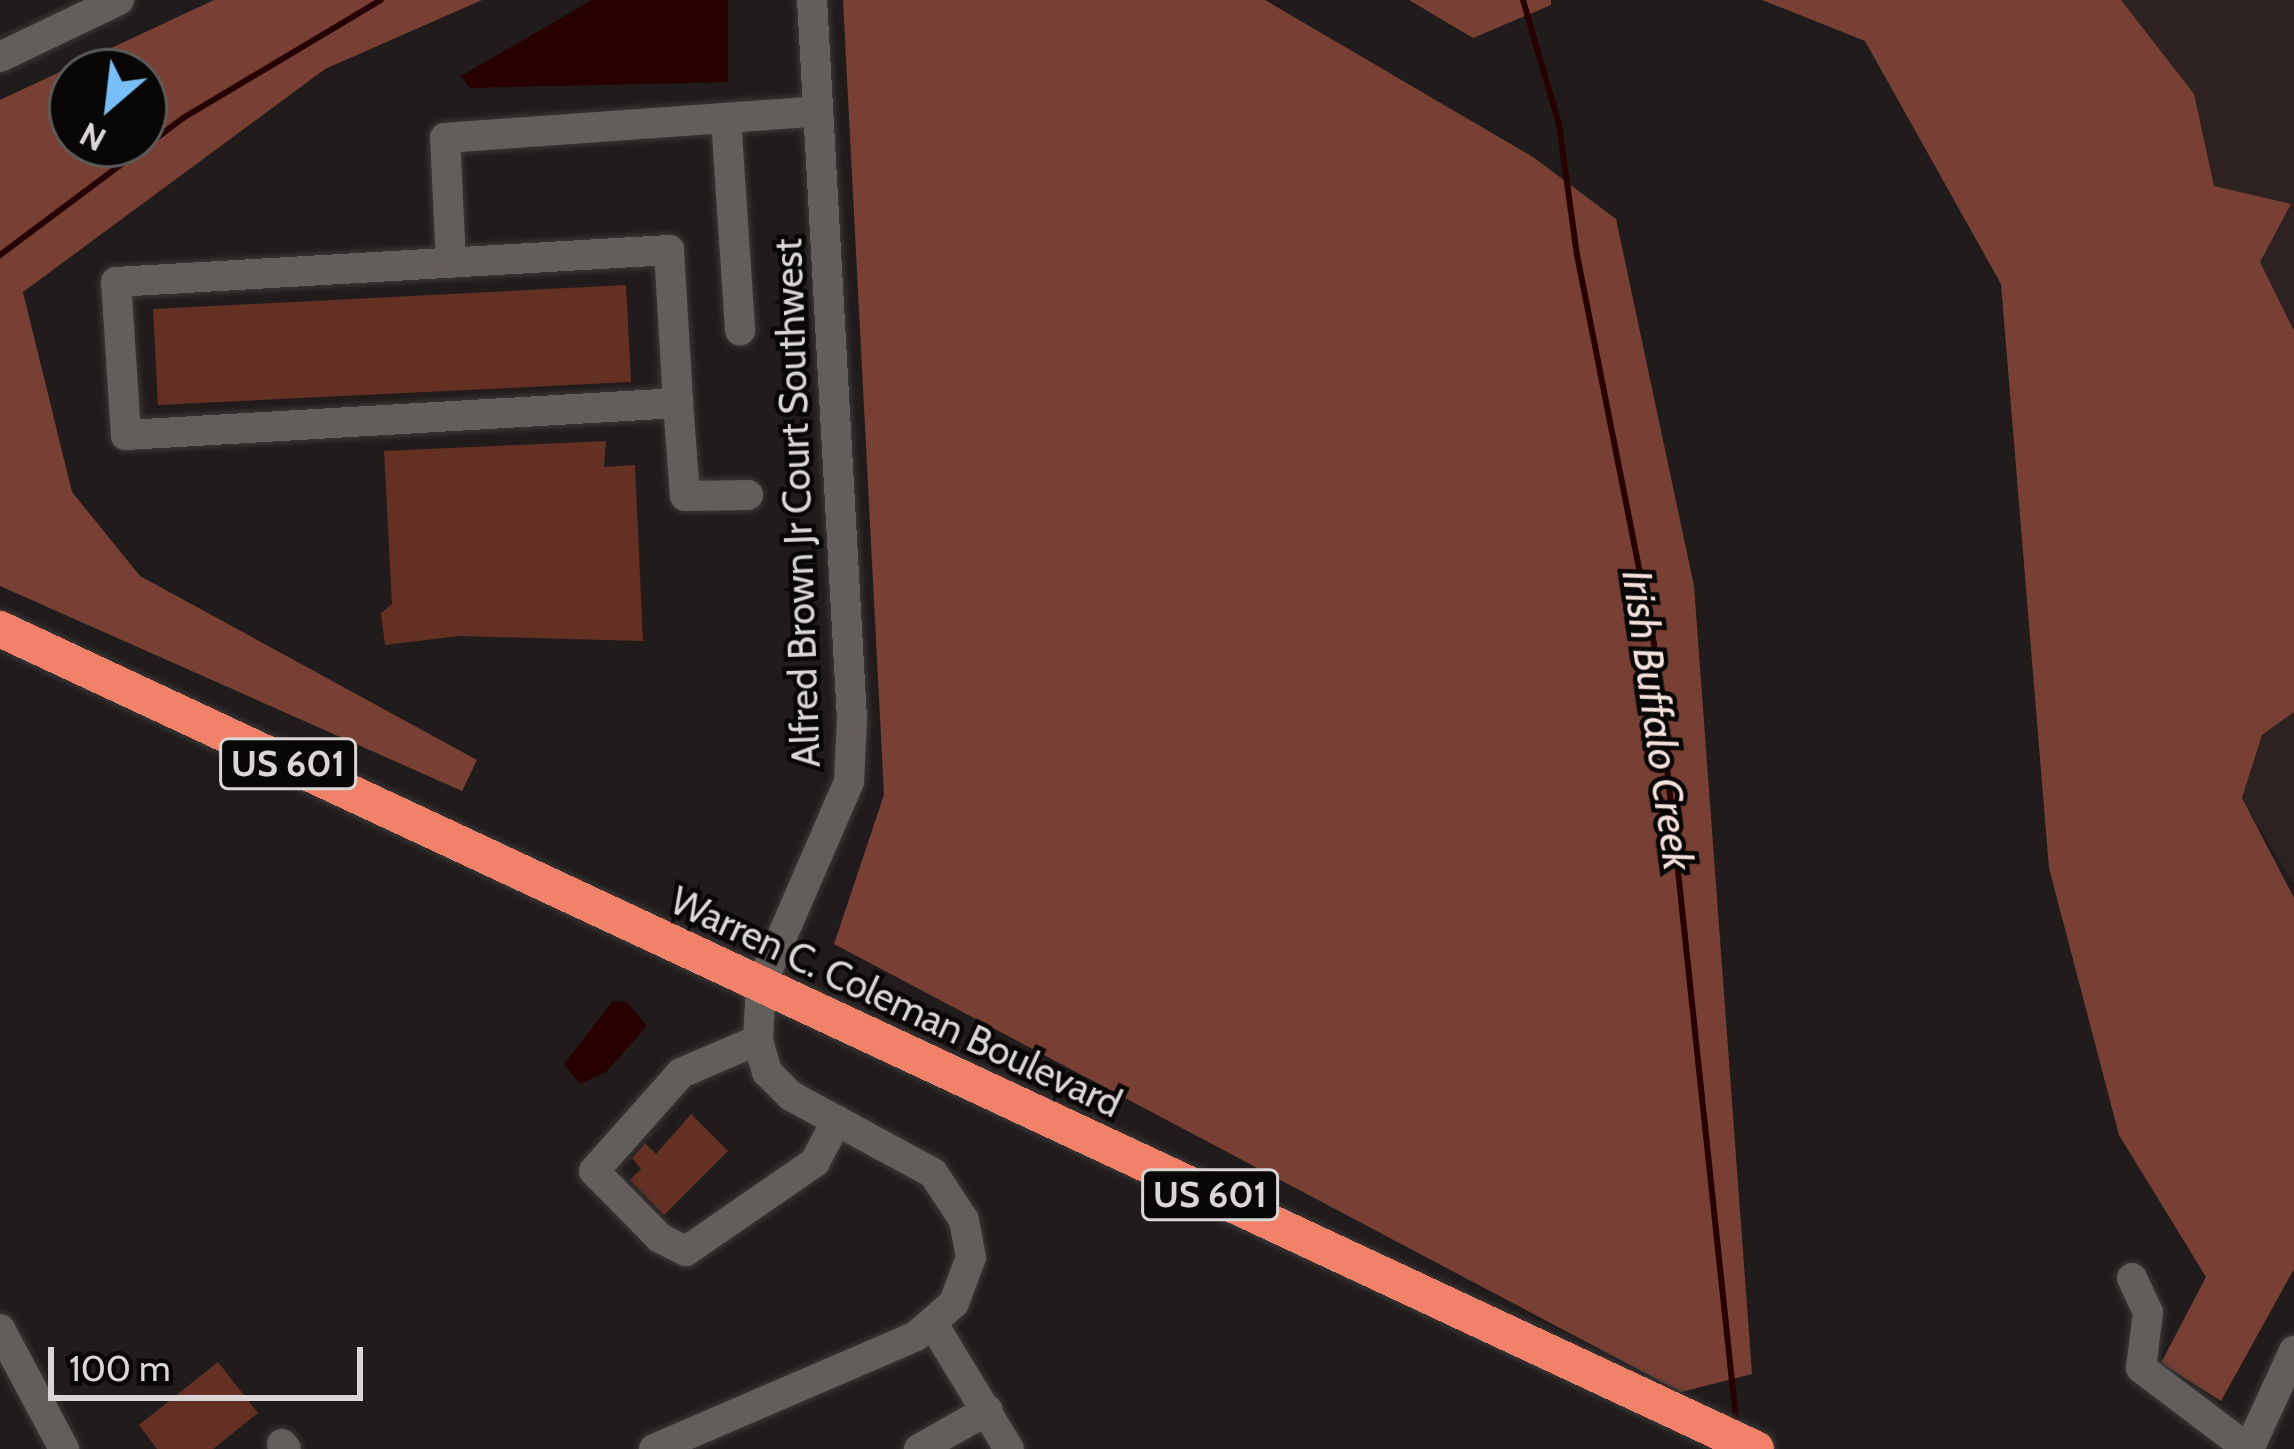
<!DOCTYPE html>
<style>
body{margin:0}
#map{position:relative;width:2294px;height:1449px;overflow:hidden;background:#211c1b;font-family:Cabin,sans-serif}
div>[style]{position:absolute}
.built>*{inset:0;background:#2d221f}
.forest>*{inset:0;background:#784034}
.water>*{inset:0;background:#270000}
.stream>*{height:6px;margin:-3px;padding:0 3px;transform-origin:3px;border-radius:3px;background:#270000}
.building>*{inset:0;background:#653024}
.roads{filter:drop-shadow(0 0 3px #3c3838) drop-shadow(0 0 3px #3c3838)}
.minor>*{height:30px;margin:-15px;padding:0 15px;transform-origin:15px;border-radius:15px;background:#635d5b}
.highway>*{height:36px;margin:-18px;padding:0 18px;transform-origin:18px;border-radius:18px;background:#f18269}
span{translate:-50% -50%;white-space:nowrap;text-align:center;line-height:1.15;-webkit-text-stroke:9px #090706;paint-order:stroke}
.shield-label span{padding:3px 9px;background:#090706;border:3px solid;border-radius:9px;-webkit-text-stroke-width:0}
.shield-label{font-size:36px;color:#d9d6d5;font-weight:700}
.street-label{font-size:39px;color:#d9d6d5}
.water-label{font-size:42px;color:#f3e0db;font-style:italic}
.north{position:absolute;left:48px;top:48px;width:120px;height:120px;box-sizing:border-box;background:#090706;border:3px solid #5c5a59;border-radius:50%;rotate:208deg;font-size:33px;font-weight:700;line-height:48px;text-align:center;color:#d9d6d5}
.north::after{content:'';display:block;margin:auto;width:42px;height:54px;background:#78bff7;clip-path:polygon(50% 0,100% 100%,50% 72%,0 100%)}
.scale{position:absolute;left:48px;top:1347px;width:315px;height:54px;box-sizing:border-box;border:6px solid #d9d6d5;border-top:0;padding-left:15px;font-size:36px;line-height:42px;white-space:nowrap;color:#d9d6d5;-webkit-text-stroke:9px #090706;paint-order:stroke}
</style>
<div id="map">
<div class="built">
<div style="clip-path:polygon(2121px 0,2294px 0,2294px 331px,2214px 186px,2193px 94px)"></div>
<div style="clip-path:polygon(2294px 712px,2294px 885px,2242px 799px,2262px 735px)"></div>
</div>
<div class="forest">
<div style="clip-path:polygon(evenodd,214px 0,482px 0,325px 69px,23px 292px,72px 492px,140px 576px,477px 760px,462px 791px,0 586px,0 100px,214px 0,72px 72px,144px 72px,144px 144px,72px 144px,72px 72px)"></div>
<div style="clip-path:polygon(843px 0,1265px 0,1533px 157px,1616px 219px,1694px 586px,1752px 1374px,1681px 1392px,834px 944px,884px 795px)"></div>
<div style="clip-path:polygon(1409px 0,1551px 0,1551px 5px,1473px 38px)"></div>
<div style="clip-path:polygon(1762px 0,2121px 0,2194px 94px,2214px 186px,2291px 204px,2260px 262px,2294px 331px,2294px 712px,2262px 735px,2242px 798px,2294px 898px,2294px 1269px,2221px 1401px,2161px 1363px,2206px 1277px,2119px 1135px,2049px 868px,2001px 284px,1865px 41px)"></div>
</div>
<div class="water">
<div style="clip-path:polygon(592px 0,728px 0,728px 82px,470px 88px,461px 76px)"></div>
<div style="clip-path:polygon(613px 1001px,627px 1002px,647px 1026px,606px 1072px,580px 1084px,564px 1064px)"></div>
</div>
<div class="stream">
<div style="left:1523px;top:0;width:129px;rotate:73.8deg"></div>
<div style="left:1559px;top:124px;width:132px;rotate:82.2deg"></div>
<div style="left:1577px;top:255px;width:397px;rotate:78.8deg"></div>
<div style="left:1654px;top:644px;width:788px;rotate:83.96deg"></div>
<div style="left:0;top:255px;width:229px;rotate:-36.8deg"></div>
<div style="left:183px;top:118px;width:230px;rotate:-30.8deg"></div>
</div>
<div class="building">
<div style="clip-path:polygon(626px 285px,631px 382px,158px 405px,153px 309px)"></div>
<div style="clip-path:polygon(606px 441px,604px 467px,635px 465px,643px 641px,459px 636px,385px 645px,381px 613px,392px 604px,384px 451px)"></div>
<div style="clip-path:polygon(691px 1114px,728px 1151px,664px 1215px,630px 1180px,641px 1169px,632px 1158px,645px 1143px,656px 1154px)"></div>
<div style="clip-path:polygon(218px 1362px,258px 1413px,213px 1449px,157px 1449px,139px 1425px)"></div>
</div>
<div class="roads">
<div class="minor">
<div style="left:0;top:57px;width:132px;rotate:-25.6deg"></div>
<div style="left:726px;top:118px;width:213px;rotate:86.2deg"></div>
<div style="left:669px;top:250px;width:153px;rotate:86.6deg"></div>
<div style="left:678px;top:403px;width:553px;rotate:176.68deg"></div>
<div style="left:126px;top:435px;width:153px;rotate:-93.7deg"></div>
<div style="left:116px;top:282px;width:554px;rotate:-3.31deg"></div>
<div style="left:451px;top:263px;width:125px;rotate:-92.7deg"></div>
<div style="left:445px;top:138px;width:374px;rotate:-4.1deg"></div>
<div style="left:678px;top:403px;width:93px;rotate:85.7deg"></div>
<div style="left:685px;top:496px;width:63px;rotate:-0.9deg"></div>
<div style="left:758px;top:1040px;width:84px;rotate:156.8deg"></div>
<div style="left:681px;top:1073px;width:131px;rotate:131.6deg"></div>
<div style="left:594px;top:1171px;width:94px;rotate:45.4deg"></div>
<div style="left:660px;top:1238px;width:29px;rotate:27deg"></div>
<div style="left:686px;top:1251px;width:157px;rotate:-34.6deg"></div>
<div style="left:815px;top:1162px;width:47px;rotate:-62.4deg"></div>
<div style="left:2132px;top:1278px;width:38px;rotate:65deg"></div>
<div style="left:2148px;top:1313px;width:55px;rotate:97.3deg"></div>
<div style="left:2141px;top:1368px;width:134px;rotate:37.1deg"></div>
<div style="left:933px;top:1324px;width:146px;rotate:58.7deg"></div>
<div style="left:0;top:1329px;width:136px;rotate:61.9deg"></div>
<div style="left:282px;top:1444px;width:6px;rotate:51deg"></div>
<div style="left:654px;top:1449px;width:285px;rotate:-23.3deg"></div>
<div style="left:916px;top:1336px;width:50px;rotate:-41deg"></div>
<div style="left:954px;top:1303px;width:49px;rotate:-69.7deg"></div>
<div style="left:971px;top:1257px;width:38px;rotate:-101deg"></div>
<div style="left:964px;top:1220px;width:56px;rotate:-123.4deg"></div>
<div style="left:933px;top:1173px;width:162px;rotate:-151.5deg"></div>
<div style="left:791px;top:1096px;width:34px;rotate:-135deg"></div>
<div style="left:767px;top:1072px;width:33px;rotate:-106deg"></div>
<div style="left:758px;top:1040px;width:55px;rotate:-86.9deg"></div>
<div style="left:761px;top:985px;width:221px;rotate:-66.6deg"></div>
<div style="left:849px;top:782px;width:63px;rotate:-87.3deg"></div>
<div style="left:852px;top:719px;width:720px;rotate:-93.18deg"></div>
<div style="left:919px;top:1449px;width:79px;rotate:-29.5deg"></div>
<div style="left:2249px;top:1449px;width:108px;rotate:-65.3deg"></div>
</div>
<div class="highway">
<div style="left:0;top:629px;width:1938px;rotate:25.03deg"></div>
</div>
</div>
<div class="shield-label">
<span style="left:288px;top:764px">US 601</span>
<span style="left:1210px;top:1195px">US 601</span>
</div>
<div class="street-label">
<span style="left:797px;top:503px;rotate:-92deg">Alfred Brown Jr Court Southwest</span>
<span style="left:896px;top:1002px;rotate:25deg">Warren C. Coleman Boulevard</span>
</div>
<div class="water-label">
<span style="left:1658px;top:720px;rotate:82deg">Irish Buffalo Creek</span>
</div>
<div class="north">N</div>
<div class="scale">100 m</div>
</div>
